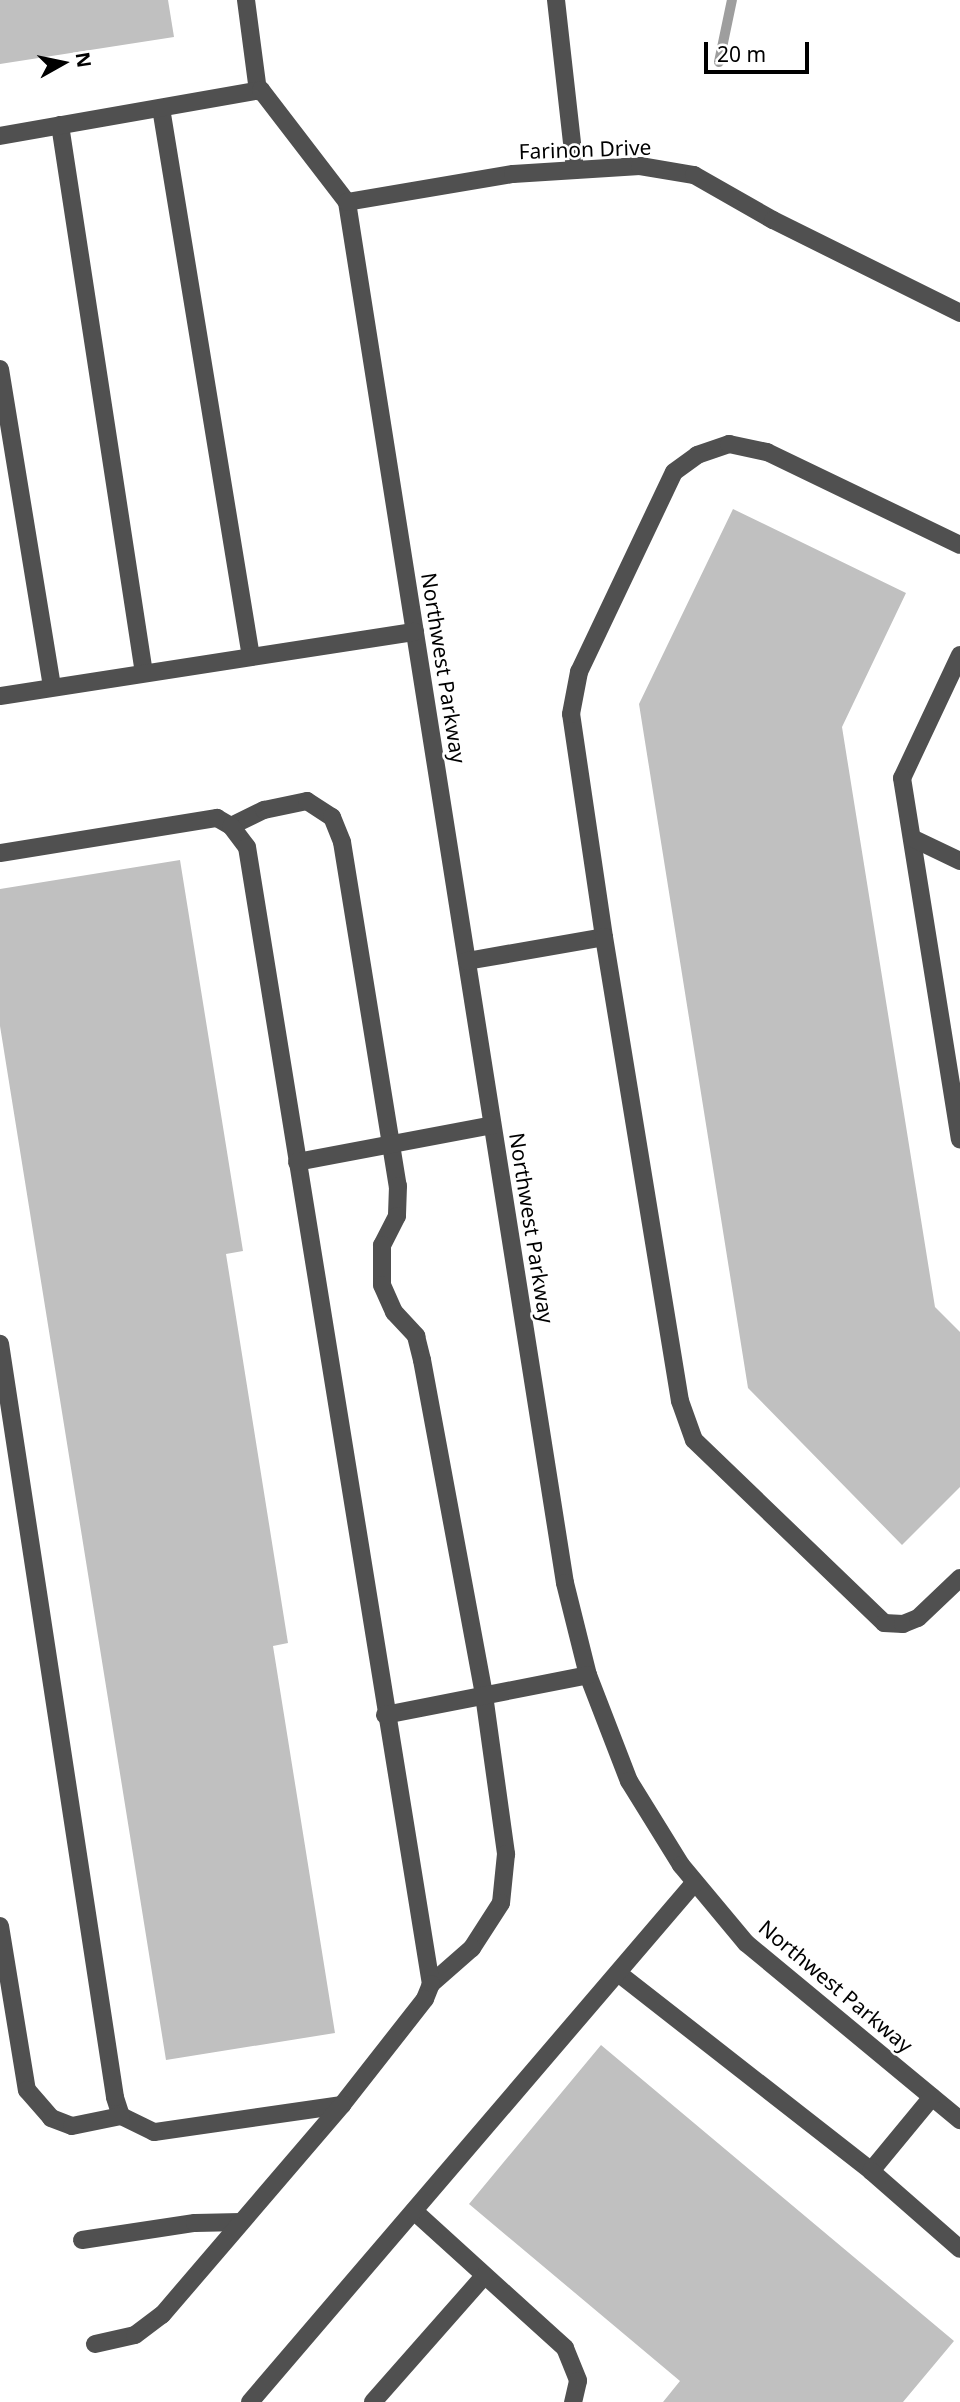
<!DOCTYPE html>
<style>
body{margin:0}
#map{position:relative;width:960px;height:2402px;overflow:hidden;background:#fff;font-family:"Noto Sans",sans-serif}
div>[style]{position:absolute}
.stream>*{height:10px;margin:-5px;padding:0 5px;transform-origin:5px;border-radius:5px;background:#9e9e9e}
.building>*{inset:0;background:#c0c0c0}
.minor>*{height:18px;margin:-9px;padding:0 9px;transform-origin:9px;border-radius:9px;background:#505050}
span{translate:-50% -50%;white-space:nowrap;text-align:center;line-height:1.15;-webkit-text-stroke:5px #fff;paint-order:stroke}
.street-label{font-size:21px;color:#000}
.north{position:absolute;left:28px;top:28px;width:70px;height:70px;-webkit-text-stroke:5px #fff;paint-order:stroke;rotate:81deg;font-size:19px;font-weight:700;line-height:28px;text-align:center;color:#000}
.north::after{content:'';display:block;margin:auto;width:24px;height:32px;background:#000;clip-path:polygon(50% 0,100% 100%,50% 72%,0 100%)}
.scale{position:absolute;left:704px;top:42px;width:105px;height:32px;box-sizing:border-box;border:4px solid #000;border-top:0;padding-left:9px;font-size:21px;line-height:24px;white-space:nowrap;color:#000;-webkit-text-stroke:5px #fff;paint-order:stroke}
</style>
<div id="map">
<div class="stream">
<div style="left:719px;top:62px;width:63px;rotate:-78.2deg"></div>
</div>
<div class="building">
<div style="clip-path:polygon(0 0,168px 0,174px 37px,0 64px)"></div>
<div style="clip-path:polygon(733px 509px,906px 593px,842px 727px,935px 1307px,960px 1332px,960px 1487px,902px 1545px,748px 1388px,639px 704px)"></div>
<div style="clip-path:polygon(180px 860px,243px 1251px,226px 1254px,288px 1643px,273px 1646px,335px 2033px,166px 2060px,0 1026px,0 889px)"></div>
<div style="clip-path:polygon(601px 2045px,954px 2341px,903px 2402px,663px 2402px,680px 2381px,469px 2204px)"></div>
</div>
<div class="minor">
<div style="left:246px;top:0;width:92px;rotate:82.5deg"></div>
<div style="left:556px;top:0;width:171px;rotate:83.6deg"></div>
<div style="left:161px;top:108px;width:556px;rotate:80.69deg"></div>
<div style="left:60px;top:125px;width:554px;rotate:81.29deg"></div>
<div style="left:0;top:136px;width:265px;rotate:-10deg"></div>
<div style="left:261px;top:90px;width:141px;rotate:52.5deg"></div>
<div style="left:347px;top:202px;width:1398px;rotate:81.03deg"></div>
<div style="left:565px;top:1583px;width:95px;rotate:76deg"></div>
<div style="left:588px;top:1675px;width:114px;rotate:68.9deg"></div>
<div style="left:629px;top:1781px;width:99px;rotate:58.2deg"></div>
<div style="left:681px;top:1865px;width:102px;rotate:50.2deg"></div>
<div style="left:746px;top:1943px;width:278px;rotate:39.6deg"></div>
<div style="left:347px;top:202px;width:168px;rotate:-9.6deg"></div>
<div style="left:513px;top:174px;width:127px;rotate:-3.6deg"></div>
<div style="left:640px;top:166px;width:55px;rotate:9.5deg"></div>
<div style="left:694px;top:175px;width:91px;rotate:29.7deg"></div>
<div style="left:773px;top:220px;width:209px;rotate:26.4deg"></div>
<div style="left:0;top:369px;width:322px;rotate:80.7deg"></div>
<div style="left:960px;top:655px;width:136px;rotate:115.2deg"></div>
<div style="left:902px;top:778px;width:366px;rotate:80.9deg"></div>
<div style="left:0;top:696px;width:420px;rotate:-8.8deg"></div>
<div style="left:231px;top:826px;width:37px;rotate:-26deg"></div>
<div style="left:264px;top:810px;width:44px;rotate:-11.8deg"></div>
<div style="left:307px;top:801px;width:30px;rotate:33deg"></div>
<div style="left:332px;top:817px;width:27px;rotate:68deg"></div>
<div style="left:342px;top:842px;width:349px;rotate:80.8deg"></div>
<div style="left:398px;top:1186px;width:30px;rotate:92deg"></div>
<div style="left:397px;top:1216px;width:33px;rotate:117deg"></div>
<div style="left:382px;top:1245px;width:40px;rotate:90deg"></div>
<div style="left:382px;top:1285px;width:30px;rotate:66deg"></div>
<div style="left:394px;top:1312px;width:33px;rotate:47deg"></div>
<div style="left:416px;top:1336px;width:25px;rotate:76deg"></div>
<div style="left:422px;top:1360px;width:341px;rotate:79.5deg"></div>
<div style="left:484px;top:1695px;width:161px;rotate:82.1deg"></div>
<div style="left:506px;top:1854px;width:49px;rotate:95.8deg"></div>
<div style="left:501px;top:1903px;width:54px;rotate:122.8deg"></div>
<div style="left:472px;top:1948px;width:55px;rotate:138.7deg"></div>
<div style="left:912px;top:838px;width:53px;rotate:25.6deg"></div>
<div style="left:0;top:853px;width:220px;rotate:-9.2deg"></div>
<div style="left:217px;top:818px;width:16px;rotate:30deg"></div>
<div style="left:231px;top:826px;width:26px;rotate:53deg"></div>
<div style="left:247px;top:847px;width:1152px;rotate:80.81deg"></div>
<div style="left:431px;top:1984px;width:16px;rotate:112deg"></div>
<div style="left:425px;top:1999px;width:135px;rotate:128.1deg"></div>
<div style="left:342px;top:2105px;width:190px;rotate:171.8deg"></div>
<div style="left:154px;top:2132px;width:37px;rotate:-154deg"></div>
<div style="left:121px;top:2116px;width:20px;rotate:-108deg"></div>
<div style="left:115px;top:2097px;width:762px;rotate:-98.68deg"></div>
<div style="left:604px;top:937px;width:225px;rotate:-98.4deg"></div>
<div style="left:571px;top:714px;width:43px;rotate:-79.2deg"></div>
<div style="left:579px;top:672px;width:221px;rotate:-64.6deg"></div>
<div style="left:674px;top:472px;width:29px;rotate:-36deg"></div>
<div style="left:697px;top:455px;width:34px;rotate:-19deg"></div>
<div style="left:729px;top:444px;width:39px;rotate:12deg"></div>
<div style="left:767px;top:452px;width:214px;rotate:25.7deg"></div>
<div style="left:467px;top:961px;width:139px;rotate:-9.9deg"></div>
<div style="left:604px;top:937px;width:470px;rotate:80.7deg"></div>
<div style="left:680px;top:1401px;width:41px;rotate:70.3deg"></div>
<div style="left:694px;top:1440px;width:264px;rotate:43.9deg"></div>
<div style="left:884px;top:1623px;width:19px;rotate:3deg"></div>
<div style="left:903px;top:1624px;width:16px;rotate:-22deg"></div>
<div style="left:918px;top:1618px;width:58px;rotate:-43.6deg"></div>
<div style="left:297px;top:1162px;width:198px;rotate:-10.7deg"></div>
<div style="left:385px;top:1715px;width:207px;rotate:-11.1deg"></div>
<div style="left:0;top:1926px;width:166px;rotate:80.7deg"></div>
<div style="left:27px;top:2090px;width:37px;rotate:49deg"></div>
<div style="left:51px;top:2118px;width:22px;rotate:21deg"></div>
<div style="left:72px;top:2126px;width:50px;rotate:-11.5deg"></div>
<div style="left:618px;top:1973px;width:321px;rotate:38deg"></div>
<div style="left:932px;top:2097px;width:96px;rotate:129.5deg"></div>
<div style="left:871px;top:2171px;width:118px;rotate:41.2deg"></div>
<div style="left:414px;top:2211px;width:204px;rotate:42.2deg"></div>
<div style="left:565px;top:2348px;width:35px;rotate:68deg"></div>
<div style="left:578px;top:2381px;width:22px;rotate:103deg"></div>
<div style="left:82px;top:2240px;width:114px;rotate:-8.6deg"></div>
<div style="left:195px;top:2223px;width:46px;rotate:-1.2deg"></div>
<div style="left:95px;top:2344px;width:41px;rotate:-12.7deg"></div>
<div style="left:135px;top:2335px;width:34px;rotate:-37deg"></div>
<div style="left:162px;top:2315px;width:277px;rotate:-49.4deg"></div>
<div style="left:250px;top:2402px;width:684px;rotate:-49.44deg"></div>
<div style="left:373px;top:2402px;width:168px;rotate:-48.6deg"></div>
</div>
<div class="street-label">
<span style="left:585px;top:149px;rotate:-2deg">Farinon Drive</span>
<span style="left:444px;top:668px;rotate:81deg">Northwest Parkway</span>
<span style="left:532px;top:1228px;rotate:81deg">Northwest Parkway</span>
<span style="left:836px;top:1986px;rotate:40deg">Northwest Parkway</span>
</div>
<div class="north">N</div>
<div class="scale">20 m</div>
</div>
